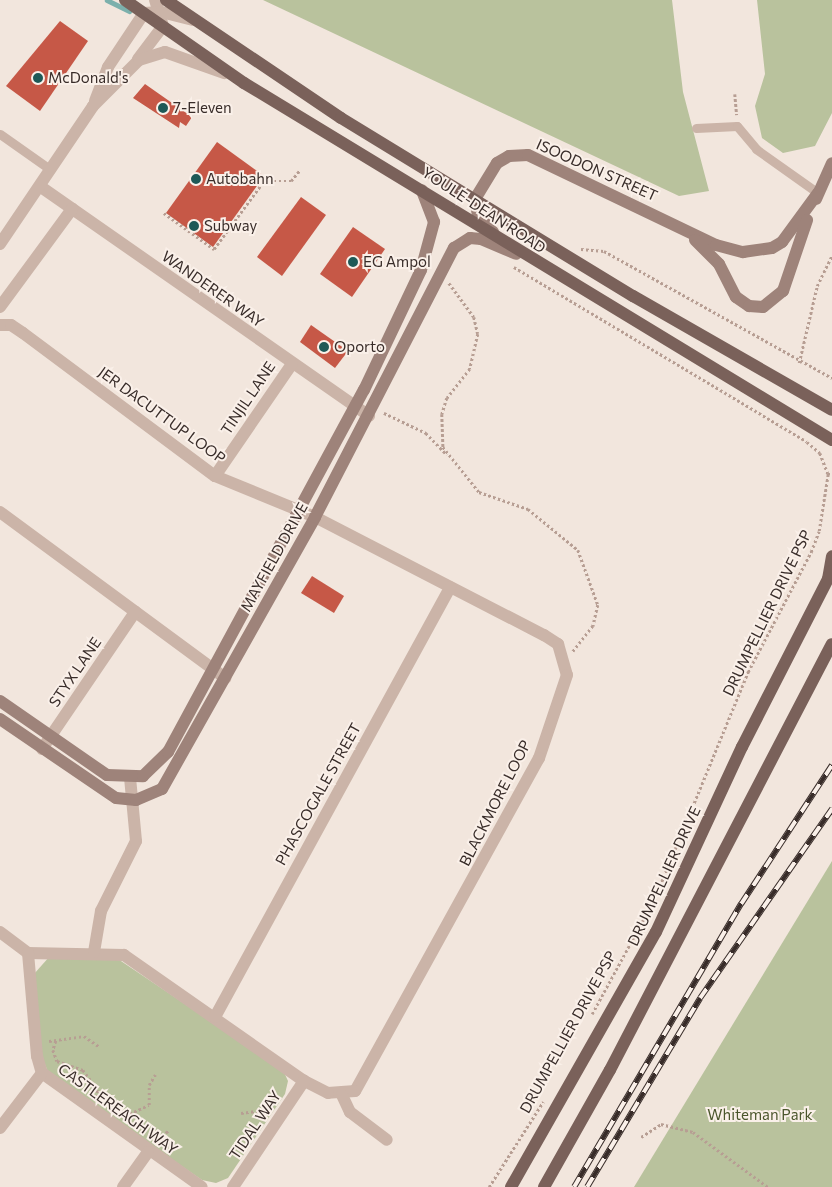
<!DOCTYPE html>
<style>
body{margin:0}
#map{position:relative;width:832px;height:1187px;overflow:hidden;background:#f2e6dd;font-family:Commissioner,sans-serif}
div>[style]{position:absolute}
.green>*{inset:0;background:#b9c29d}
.stream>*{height:4.5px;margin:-2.25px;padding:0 2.25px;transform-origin:2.25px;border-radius:2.25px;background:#7cb0ac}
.building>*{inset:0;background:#c65847}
.path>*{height:2.5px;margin-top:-1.25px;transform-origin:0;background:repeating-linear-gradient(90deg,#b79e93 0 2.5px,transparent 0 5px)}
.lane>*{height:9px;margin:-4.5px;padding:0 4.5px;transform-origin:4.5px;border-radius:4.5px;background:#cbb4a8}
.street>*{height:12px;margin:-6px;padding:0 6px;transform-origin:6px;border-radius:6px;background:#cbb4a8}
.secondary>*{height:12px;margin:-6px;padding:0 6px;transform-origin:6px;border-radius:6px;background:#9e837a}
.primary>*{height:12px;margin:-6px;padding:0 6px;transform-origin:6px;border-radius:6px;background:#7a615a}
.rail>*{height:5.5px;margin-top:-2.75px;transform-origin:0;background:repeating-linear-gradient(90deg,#faf0e9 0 11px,#382c29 0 22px);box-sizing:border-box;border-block:1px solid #382c29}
.dots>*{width:14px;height:14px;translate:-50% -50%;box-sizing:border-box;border:2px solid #faf0e9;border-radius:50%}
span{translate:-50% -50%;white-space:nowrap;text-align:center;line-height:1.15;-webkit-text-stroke:4px #faf0e9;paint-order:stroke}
.poi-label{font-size:15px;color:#382c29}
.left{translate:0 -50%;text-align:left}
.street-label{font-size:15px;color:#382c29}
.park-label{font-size:15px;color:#4b562c}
</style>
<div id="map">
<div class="green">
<div style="clip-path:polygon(263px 0,672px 0,683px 92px,709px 191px,679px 196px)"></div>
<div style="clip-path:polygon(757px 0,832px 0,832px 113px,815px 146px,783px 153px,762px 138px,755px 106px,765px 74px)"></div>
<div style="clip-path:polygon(832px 861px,832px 1187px,634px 1187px)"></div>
<div style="clip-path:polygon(112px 955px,283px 1070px,288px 1081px,285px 1094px,228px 1178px,216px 1183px,202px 1180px,49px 1075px,38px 1046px,34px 974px,50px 956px)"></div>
</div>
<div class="stream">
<div style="left:107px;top:0;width:25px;rotate:26deg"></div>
</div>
<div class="building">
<div style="clip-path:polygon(60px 21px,88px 41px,40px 111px,6px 86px)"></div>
<div style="clip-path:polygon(145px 84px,192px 117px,186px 126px,180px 122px,179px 128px,133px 98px)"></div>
<div style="clip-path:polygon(217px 142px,264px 176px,213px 247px,166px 213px)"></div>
<div style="clip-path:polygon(301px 197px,326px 215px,282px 276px,257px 257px)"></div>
<div style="clip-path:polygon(353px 227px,385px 249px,352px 297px,320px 274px)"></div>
<div style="clip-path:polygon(311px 325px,348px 351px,335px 368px,300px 342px)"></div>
<div style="clip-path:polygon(312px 576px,344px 596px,334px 613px,301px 593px)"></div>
</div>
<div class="path">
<div style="left:735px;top:94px;width:21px;rotate:85deg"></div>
<div style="left:164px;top:213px;width:62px;rotate:35.8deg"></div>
<div style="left:214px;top:249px;width:84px;rotate:-53.7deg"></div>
<div style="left:264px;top:181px;width:27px"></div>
<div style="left:291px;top:181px;width:14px;rotate:-51deg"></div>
<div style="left:581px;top:249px;width:23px;rotate:5deg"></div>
<div style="left:604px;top:251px;width:261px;rotate:29.1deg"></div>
<div style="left:514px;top:267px;width:341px;rotate:30.8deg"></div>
<div style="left:807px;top:442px;width:17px;rotate:40deg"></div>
<div style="left:820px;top:453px;width:22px;rotate:69deg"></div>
<div style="left:449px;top:283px;width:42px;rotate:53.7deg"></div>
<div style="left:474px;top:317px;width:17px;rotate:77deg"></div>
<div style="left:478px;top:334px;width:36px;rotate:103deg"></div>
<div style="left:470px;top:369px;width:37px;rotate:128deg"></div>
<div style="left:447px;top:398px;width:17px;rotate:107deg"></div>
<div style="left:442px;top:414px;width:33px;rotate:88deg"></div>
<div style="left:443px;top:447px;width:58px;rotate:51.3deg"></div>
<div style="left:479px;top:492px;width:52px;rotate:19.1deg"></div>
<div style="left:528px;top:509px;width:65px;rotate:39.4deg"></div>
<div style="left:578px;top:550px;width:59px;rotate:70deg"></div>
<div style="left:598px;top:605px;width:22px;rotate:103deg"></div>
<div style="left:593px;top:626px;width:33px;rotate:128deg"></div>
<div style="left:799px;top:363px;width:79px;rotate:-76.8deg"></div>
<div style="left:817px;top:286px;width:34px;rotate:-64deg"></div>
<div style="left:384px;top:413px;width:47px;rotate:25.5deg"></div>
<div style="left:426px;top:433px;width:30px;rotate:46deg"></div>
<div style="left:592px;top:1014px;width:130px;rotate:-61.5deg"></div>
<div style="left:654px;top:900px;width:247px;rotate:-67.6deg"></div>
<div style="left:748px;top:672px;width:136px;rotate:-62.3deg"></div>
<div style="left:811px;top:552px;width:22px;rotate:-69deg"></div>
<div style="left:819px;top:531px;width:58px;rotate:-81deg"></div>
<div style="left:828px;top:474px;width:4px"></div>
<div style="left:49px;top:1041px;width:35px;rotate:-8deg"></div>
<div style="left:84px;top:1036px;width:19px;rotate:35deg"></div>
<div style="left:56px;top:1041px;width:9px;rotate:108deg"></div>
<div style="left:53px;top:1050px;width:12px;rotate:70deg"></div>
<div style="left:57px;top:1061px;width:28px;rotate:19deg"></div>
<div style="left:83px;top:1070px;width:25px;rotate:53deg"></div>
<div style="left:98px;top:1090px;width:6px;rotate:99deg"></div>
<div style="left:241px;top:1113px;width:22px;rotate:-8deg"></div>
<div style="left:125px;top:1116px;width:26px;rotate:-25deg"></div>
<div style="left:149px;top:1105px;width:20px;rotate:-90deg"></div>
<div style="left:149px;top:1085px;width:12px;rotate:-59deg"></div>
<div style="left:641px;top:1137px;width:24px;rotate:-33deg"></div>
<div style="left:661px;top:1124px;width:33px;rotate:14deg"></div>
<div style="left:693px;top:1132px;width:93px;rotate:36.3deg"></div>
<div style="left:158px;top:1139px;width:14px;rotate:-39deg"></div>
<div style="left:489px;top:1187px;width:101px;rotate:-57.6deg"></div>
</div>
<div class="lane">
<div style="left:696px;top:128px;width:41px;rotate:-2.8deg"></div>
<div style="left:737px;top:126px;width:30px;rotate:50deg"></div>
<div style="left:756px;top:149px;width:76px;rotate:35.4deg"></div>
<div style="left:0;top:134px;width:62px;rotate:35.2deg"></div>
</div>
<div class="street">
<div style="left:138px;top:59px;width:41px;rotate:-52.9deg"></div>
<div style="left:163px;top:26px;width:27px;rotate:-107deg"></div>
<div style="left:95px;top:101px;width:36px;rotate:-69deg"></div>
<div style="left:108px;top:67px;width:65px;rotate:-56.3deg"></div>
<div style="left:144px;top:13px;width:17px;rotate:-3deg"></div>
<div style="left:161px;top:12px;width:32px;rotate:14deg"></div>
<div style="left:41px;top:187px;width:400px;rotate:34.9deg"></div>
<div style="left:0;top:244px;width:166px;rotate:-56deg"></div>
<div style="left:93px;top:106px;width:65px;rotate:-45deg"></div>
<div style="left:139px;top:60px;width:27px;rotate:-17deg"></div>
<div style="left:165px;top:52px;width:63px;rotate:19.6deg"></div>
<div style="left:0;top:307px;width:122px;rotate:-53.7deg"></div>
<div style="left:0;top:325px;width:11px"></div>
<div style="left:11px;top:325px;width:14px;rotate:34deg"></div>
<div style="left:23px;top:333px;width:239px;rotate:36.7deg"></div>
<div style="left:215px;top:476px;width:108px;rotate:22.3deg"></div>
<div style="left:315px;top:517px;width:258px;rotate:27.3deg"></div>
<div style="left:544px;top:635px;width:17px;rotate:33deg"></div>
<div style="left:558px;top:644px;width:32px;rotate:74deg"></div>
<div style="left:567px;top:675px;width:88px;rotate:108.6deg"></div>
<div style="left:539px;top:758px;width:380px;rotate:118.9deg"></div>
<div style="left:355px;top:1091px;width:27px;rotate:176deg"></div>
<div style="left:328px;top:1093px;width:27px;rotate:-153deg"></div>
<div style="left:304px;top:1081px;width:220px;rotate:-145deg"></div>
<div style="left:124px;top:955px;width:96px;rotate:-178.8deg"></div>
<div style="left:28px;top:953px;width:35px;rotate:-143deg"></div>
<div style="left:215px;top:476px;width:136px;rotate:-55.5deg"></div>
<div style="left:0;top:512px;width:280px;rotate:36.4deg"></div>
<div style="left:42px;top:749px;width:166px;rotate:-55.8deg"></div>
<div style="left:94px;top:952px;width:42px;rotate:-80.3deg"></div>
<div style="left:101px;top:911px;width:78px;rotate:-63.4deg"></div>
<div style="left:136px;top:841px;width:63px;rotate:-95.4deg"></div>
<div style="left:28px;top:953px;width:103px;rotate:85deg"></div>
<div style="left:37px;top:1056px;width:18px;rotate:74deg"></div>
<div style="left:42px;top:1073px;width:196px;rotate:35.5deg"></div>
<div style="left:215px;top:1017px;width:490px;rotate:-61.3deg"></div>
<div style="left:342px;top:1095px;width:19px;rotate:65deg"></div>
<div style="left:350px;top:1112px;width:46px;rotate:37.1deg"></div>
<div style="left:0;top:1128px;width:69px;rotate:-52.6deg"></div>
<div style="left:123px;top:1187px;width:43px;rotate:-54.5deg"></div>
<div style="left:233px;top:1187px;width:128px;rotate:-56.2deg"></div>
</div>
<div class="secondary">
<div style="left:816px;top:199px;width:39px;rotate:-66deg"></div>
<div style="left:493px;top:232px;width:23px;rotate:-131deg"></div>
<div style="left:478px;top:215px;width:16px;rotate:-101deg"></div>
<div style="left:475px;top:199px;width:42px;rotate:-58.6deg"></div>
<div style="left:497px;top:163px;width:14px;rotate:-30deg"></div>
<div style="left:509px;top:156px;width:19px;rotate:-3deg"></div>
<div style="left:528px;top:155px;width:208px;rotate:25.6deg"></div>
<div style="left:716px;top:245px;width:28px;rotate:15deg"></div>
<div style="left:743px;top:252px;width:29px;rotate:-8deg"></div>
<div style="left:772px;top:248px;width:12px;rotate:-31deg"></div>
<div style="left:782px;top:242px;width:61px;rotate:-53.7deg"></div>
<div style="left:695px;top:240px;width:34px;rotate:45deg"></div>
<div style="left:719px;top:264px;width:37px;rotate:63deg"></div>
<div style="left:736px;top:297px;width:16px;rotate:35deg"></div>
<div style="left:749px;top:306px;width:14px;rotate:4deg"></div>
<div style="left:763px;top:307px;width:26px;rotate:-39deg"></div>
<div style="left:783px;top:291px;width:75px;rotate:-71.3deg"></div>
<div style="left:0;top:701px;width:130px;rotate:34.7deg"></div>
<div style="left:107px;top:775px;width:36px;rotate:2deg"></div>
<div style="left:143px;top:776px;width:35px;rotate:-44deg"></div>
<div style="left:168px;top:752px;width:412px;rotate:-61.6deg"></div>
<div style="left:364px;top:390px;width:133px;rotate:-64.6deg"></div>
<div style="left:421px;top:270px;width:50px;rotate:-74.8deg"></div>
<div style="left:434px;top:222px;width:34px;rotate:-111deg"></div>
<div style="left:0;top:719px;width:140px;rotate:34.3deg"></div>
<div style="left:116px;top:798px;width:20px;rotate:6deg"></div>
<div style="left:136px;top:800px;width:28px;rotate:-23deg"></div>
<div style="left:162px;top:789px;width:312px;rotate:-60.6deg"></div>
<div style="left:315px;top:517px;width:303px;rotate:-62.7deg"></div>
<div style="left:454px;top:248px;width:19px;rotate:-32deg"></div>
<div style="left:470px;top:238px;width:11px;rotate:5deg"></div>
<div style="left:481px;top:239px;width:38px;rotate:23deg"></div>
</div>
<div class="primary">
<div style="left:125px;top:0;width:145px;rotate:34.9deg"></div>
<div style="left:244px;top:83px;width:688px;rotate:31.26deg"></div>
<div style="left:166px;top:0;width:211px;rotate:34deg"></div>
<div style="left:341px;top:118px;width:342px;rotate:31.4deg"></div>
<div style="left:633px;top:296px;width:229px;rotate:29.8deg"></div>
<div style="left:828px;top:579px;width:23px;rotate:-80deg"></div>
<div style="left:511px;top:1187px;width:293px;rotate:-60.4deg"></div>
<div style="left:656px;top:932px;width:204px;rotate:-65.1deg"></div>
<div style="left:742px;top:747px;width:198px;rotate:-62.9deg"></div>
<div style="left:544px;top:1187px;width:134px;rotate:-60.6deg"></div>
<div style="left:610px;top:1070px;width:480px;rotate:-62.5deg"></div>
</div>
<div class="rail">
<div style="left:574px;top:1187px;width:329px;rotate:-59.5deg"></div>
<div style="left:741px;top:904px;width:166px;rotate:-56.8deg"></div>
<div style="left:587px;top:1187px;width:220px;rotate:-59.1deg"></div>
<div style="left:700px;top:998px;width:231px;rotate:-55.1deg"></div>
</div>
<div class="dots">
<div style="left:38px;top:78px;background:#1e5957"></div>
<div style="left:163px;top:108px;background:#1e5957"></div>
<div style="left:196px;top:179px;background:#1e5957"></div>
<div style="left:194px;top:226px;background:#1e5957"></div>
<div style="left:353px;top:262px;background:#1e5957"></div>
<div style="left:324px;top:347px;background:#1e5957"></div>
</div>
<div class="poi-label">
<span class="left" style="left:48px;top:78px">McDonald's</span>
<span class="left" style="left:173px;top:108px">7-Eleven</span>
<span class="left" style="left:206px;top:179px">Autobahn</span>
<span class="left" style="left:204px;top:226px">Subway</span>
<span class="left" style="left:363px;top:262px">EG Ampol</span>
<span class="left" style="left:334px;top:347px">Oporto</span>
</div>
<div class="street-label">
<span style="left:597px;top:170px;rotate:24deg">ISOODON STREET</span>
<span style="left:484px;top:210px;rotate:33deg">YOULE-DEAN ROAD</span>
<span style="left:213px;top:289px;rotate:35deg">WANDERER WAY</span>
<span style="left:248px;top:398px;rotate:-56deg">TINJIL LANE</span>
<span style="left:162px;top:415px;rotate:36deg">JER DACUTTUP LOOP</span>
<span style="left:274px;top:557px;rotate:-61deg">MAYFIELD DRIVE</span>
<span style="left:767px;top:613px;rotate:-64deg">DRUMPELLIER DRIVE PSP</span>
<span style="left:75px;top:672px;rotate:-56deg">STYX LANE</span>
<span style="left:318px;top:794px;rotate:-61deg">PHASCOGALE STREET</span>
<span style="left:495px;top:803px;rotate:-63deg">BLACKMORE LOOP</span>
<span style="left:664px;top:876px;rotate:-65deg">DRUMPELLIER DRIVE</span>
<span style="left:568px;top:1032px;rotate:-61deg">DRUMPELLIER DRIVE PSP</span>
<span style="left:118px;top:1109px;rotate:36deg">CASTLEREAGH WAY</span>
<span style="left:255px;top:1125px;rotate:-56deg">TIDAL WAY</span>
</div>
<div class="park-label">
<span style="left:760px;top:1115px">Whiteman Park</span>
</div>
</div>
